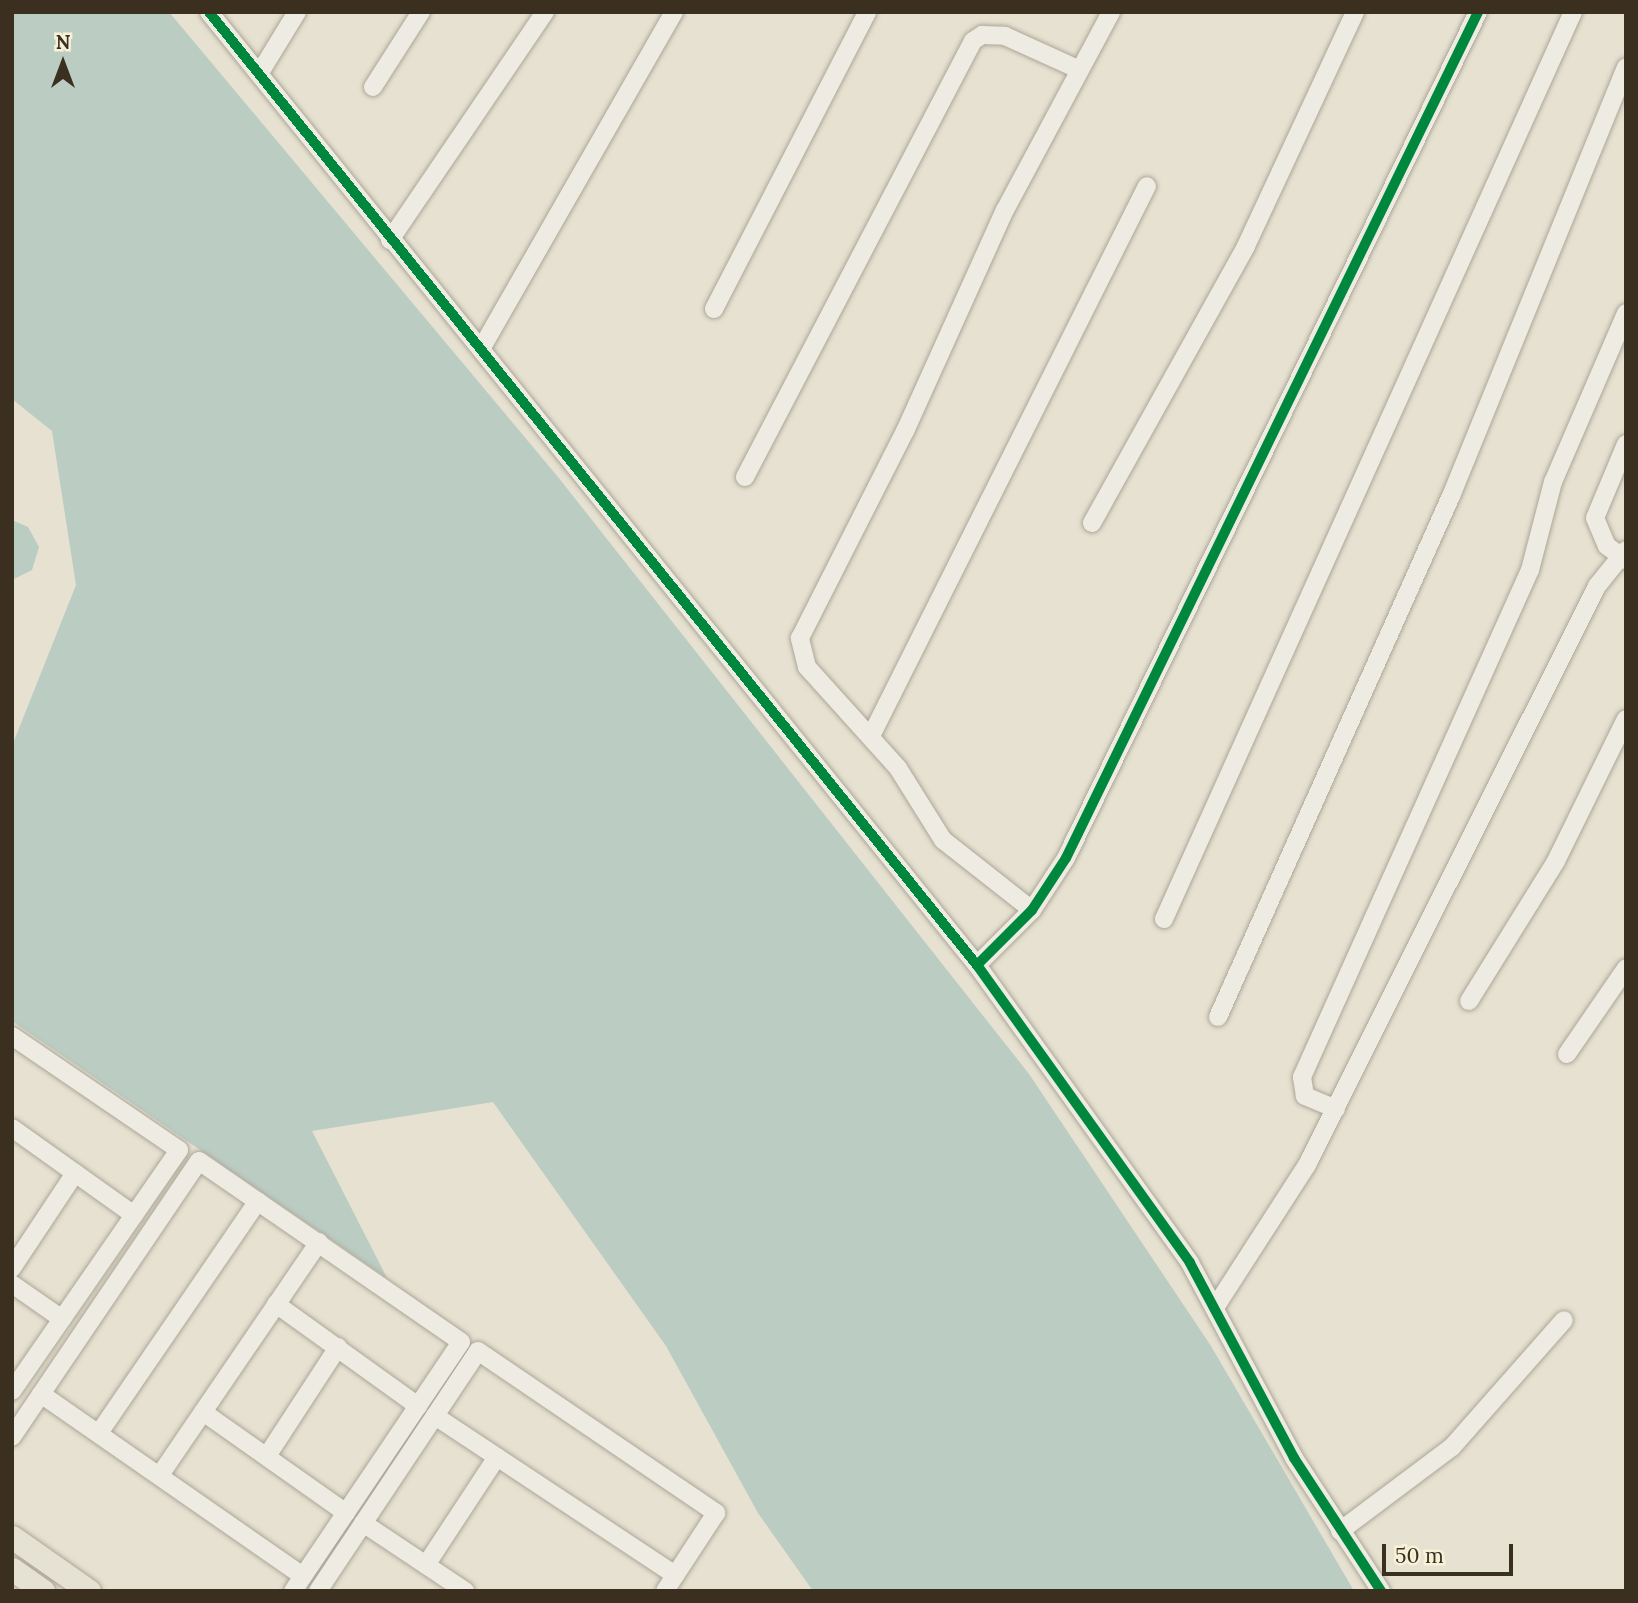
<!DOCTYPE html>
<style>
body{margin:0}
#map{position:relative;width:1638px;height:1603px;overflow:hidden;background:#e6e1d0;font-family:Lora,serif}
div>[style]{position:absolute}
.water>*{inset:0;background:#bbccc3}
.roads{filter:drop-shadow(0 0 2px #aca698) drop-shadow(0 0 2px #aca698)}
.minor>*{height:18px;margin:-9px;padding:0 9px;transform-origin:9px;border-radius:9px;background:#eeebe2}
.major>*{height:23px;margin:-11.5px;padding:0 11.5px;transform-origin:11.5px;border-radius:11.5px;background:#e5e2d3}
.cycleway>*{height:10px;margin:-5px;padding:0 5px;transform-origin:5px;border-radius:5px;background:#00873e}
span{translate:-50% -50%;white-space:nowrap;text-align:center;line-height:1.15;-webkit-text-stroke:5px #f6f1d7;paint-order:stroke}
.frame{position:absolute;inset:0;border:14px solid #3b3020;pointer-events:none}
.north{position:absolute;left:28px;top:28px;width:70px;height:70px;-webkit-text-stroke:5px #f6f1d7;paint-order:stroke;rotate:0deg;font-size:19px;font-weight:700;line-height:28px;text-align:center;color:#3b3020}
.north::after{content:'';display:block;margin:auto;width:24px;height:32px;background:#3b3020;clip-path:polygon(50% 0,100% 100%,50% 72%,0 100%)}
.scale{position:absolute;left:1382px;top:1544px;width:131px;height:32px;box-sizing:border-box;border:4px solid #3b3020;border-top:0;padding-left:9px;font-size:21px;line-height:24px;white-space:nowrap;color:#3b3020;-webkit-text-stroke:5px #f6f1d7;paint-order:stroke}
</style>
<div id="map">
<div class="water">
<div style="clip-path:polygon(12px 12px,169px 12px,558px 477px,1029px 1074px,1211px 1346px,1354px 1591px,813px 1591px,758px 1513px,666px 1346px,493px 1102px,312px 1131px,387px 1278px,12px 1021px,12px 746px,76px 585px,52px 431px,12px 399px)"></div>
<div style="clip-path:polygon(12px 520px,28px 527px,39px 547px,32px 570px,12px 580px)"></div>
</div>
<div class="roads">
<div class="minor">
<div style="left:209px;top:12px;width:1224px;rotate:51.14deg"></div>
<div style="left:977px;top:965px;width:366px;rotate:54.4deg"></div>
<div style="left:1190px;top:1263px;width:221px;rotate:61.9deg"></div>
<div style="left:1294px;top:1458px;width:159px;rotate:56.8deg"></div>
<div style="left:259px;top:74px;width:73px;rotate:-58.5deg"></div>
<div style="left:373px;top:87px;width:89px;rotate:-57.4deg"></div>
<div style="left:390px;top:240px;width:276px;rotate:-55.8deg"></div>
<div style="left:714px;top:309px;width:334px;rotate:-62.7deg"></div>
<div style="left:481px;top:349px;width:388px;rotate:-60.2deg"></div>
<div style="left:1626px;top:444px;width:80px;rotate:112.7deg"></div>
<div style="left:1595px;top:518px;width:30px;rotate:67deg"></div>
<div style="left:1607px;top:546px;width:24px;rotate:36deg"></div>
<div style="left:745px;top:477px;width:492px;rotate:-62.4deg"></div>
<div style="left:973px;top:41px;width:11px;rotate:-34deg"></div>
<div style="left:982px;top:35px;width:23px;rotate:2deg"></div>
<div style="left:1005px;top:36px;width:82px;rotate:24.4deg"></div>
<div style="left:1092px;top:523px;width:317px;rotate:-60.9deg"></div>
<div style="left:1246px;top:246px;width:258px;rotate:-65deg"></div>
<div style="left:871px;top:736px;width:615px;rotate:-63.35deg"></div>
<div style="left:1032px;top:910px;width:113px;rotate:-141.8deg"></div>
<div style="left:943px;top:840px;width:85px;rotate:-122deg"></div>
<div style="left:898px;top:768px;width:136px;rotate:-132deg"></div>
<div style="left:807px;top:667px;width:30px;rotate:-104deg"></div>
<div style="left:800px;top:638px;width:234px;rotate:-63.1deg"></div>
<div style="left:906px;top:429px;width:240px;rotate:-65.7deg"></div>
<div style="left:1005px;top:210px;width:225px;rotate:-61.8deg"></div>
<div style="left:1164px;top:919px;width:995px;rotate:-65.73deg"></div>
<div style="left:977px;top:965px;width:78px;rotate:-45deg"></div>
<div style="left:1032px;top:910px;width:62px;rotate:-56.8deg"></div>
<div style="left:1066px;top:858px;width:941px;rotate:-64.03deg"></div>
<div style="left:1469px;top:1001px;width:165px;rotate:-58.1deg"></div>
<div style="left:1556px;top:861px;width:158px;rotate:-63.8deg"></div>
<div style="left:1218px;top:1017px;width:571px;rotate:-65.91deg"></div>
<div style="left:1451px;top:496px;width:463px;rotate:-67.8deg"></div>
<div style="left:12px;top:1036px;width:202px;rotate:34.3deg"></div>
<div style="left:179px;top:1150px;width:293px;rotate:124.7deg"></div>
<div style="left:1567px;top:1054px;width:104px;rotate:-55.5deg"></div>
<div style="left:1336px;top:1109px;width:34px;rotate:-157deg"></div>
<div style="left:1305px;top:1096px;width:19px;rotate:-99deg"></div>
<div style="left:1302px;top:1077px;width:556px;rotate:-65.79deg"></div>
<div style="left:1530px;top:570px;width:91px;rotate:-75.4deg"></div>
<div style="left:1553px;top:482px;width:184px;rotate:-66.6deg"></div>
<div style="left:12px;top:1128px;width:150px;rotate:35.5deg"></div>
<div style="left:12px;top:1268px;width:114px;rotate:-56.4deg"></div>
<div style="left:12px;top:1284px;width:61px;rotate:35deg"></div>
<div style="left:276px;top:1304px;width:175px;rotate:35.7deg"></div>
<div style="left:1216px;top:1306px;width:168px;rotate:-57.2deg"></div>
<div style="left:1307px;top:1165px;width:648px;rotate:-63.4deg"></div>
<div style="left:1597px;top:586px;width:46px;rotate:-51.1deg"></div>
<div style="left:41px;top:1394px;width:319px;rotate:34.8deg"></div>
<div style="left:203px;top:1412px;width:175px;rotate:35.2deg"></div>
<div style="left:435px;top:1416px;width:288px;rotate:33.5deg"></div>
<div style="left:99px;top:1433px;width:281px;rotate:-55.6deg"></div>
<div style="left:12px;top:1437px;width:333px;rotate:-55.9deg"></div>
<div style="left:199px;top:1161px;width:318px;rotate:34.6deg"></div>
<div style="left:461px;top:1342px;width:300px;rotate:124deg"></div>
<div style="left:267px;top:1456px;width:130px;rotate:-56.9deg"></div>
<div style="left:160px;top:1475px;width:282px;rotate:-55.7deg"></div>
<div style="left:363px;top:1523px;width:123px;rotate:33.7deg"></div>
<div style="left:1340px;top:1531px;width:140px;rotate:-36.9deg"></div>
<div style="left:1452px;top:1447px;width:169px;rotate:-48.6deg"></div>
<div style="left:426px;top:1565px;width:129px;rotate:-56.7deg"></div>
<div style="left:318px;top:1591px;width:288px;rotate:-56.3deg"></div>
<div style="left:478px;top:1351px;width:288px;rotate:34.2deg"></div>
<div style="left:716px;top:1513px;width:93px;rotate:123.2deg"></div>
</div>
<div class="major">
<div style="left:12px;top:1537px;width:94px;rotate:35deg"></div>
<div style="left:12px;top:1569px;width:38px;rotate:35deg"></div>
</div>
</div>
<div class="cycleway">
<div style="left:209px;top:12px;width:1224px;rotate:51.14deg"></div>
<div style="left:977px;top:965px;width:366px;rotate:54.4deg"></div>
<div style="left:1190px;top:1263px;width:221px;rotate:61.9deg"></div>
<div style="left:1294px;top:1458px;width:159px;rotate:56.8deg"></div>
<div style="left:977px;top:965px;width:78px;rotate:-45deg"></div>
<div style="left:1032px;top:910px;width:62px;rotate:-56.8deg"></div>
<div style="left:1066px;top:858px;width:941px;rotate:-64.03deg"></div>
</div>
<div class="frame"></div>
<div class="north">N</div>
<div class="scale">50 m</div>
</div>
